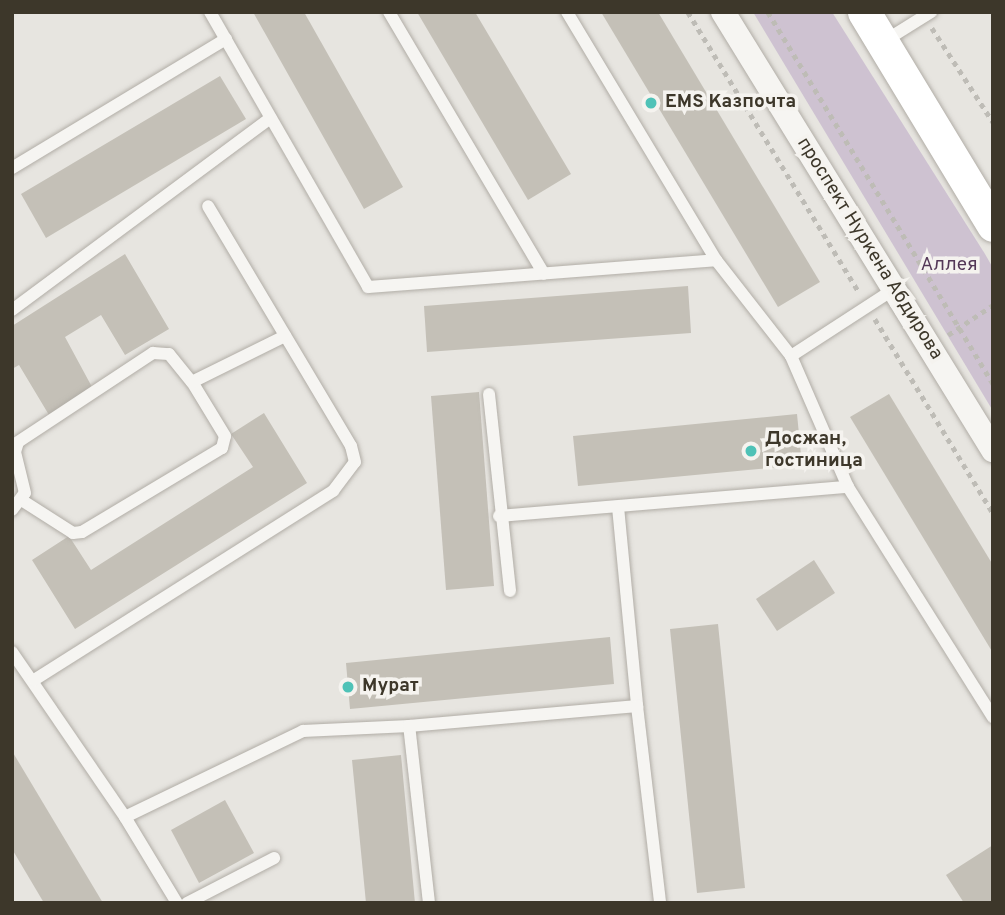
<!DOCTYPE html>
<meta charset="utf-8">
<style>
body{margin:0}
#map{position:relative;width:1005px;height:915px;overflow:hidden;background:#e7e5e0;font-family:Overpass,sans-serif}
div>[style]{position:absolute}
.green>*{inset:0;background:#cec2d1}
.building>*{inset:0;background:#c4c0b7}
.path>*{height:4.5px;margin-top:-2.25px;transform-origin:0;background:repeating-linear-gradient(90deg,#bebcb6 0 5px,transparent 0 10px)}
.roads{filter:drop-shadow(0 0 2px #b1ada6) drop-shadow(0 0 2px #b1ada6)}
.lane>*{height:12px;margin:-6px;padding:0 6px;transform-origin:6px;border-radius:6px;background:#f6f5f2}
.street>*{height:24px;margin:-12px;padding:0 12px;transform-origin:12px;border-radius:12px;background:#f6f5f2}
.secondary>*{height:33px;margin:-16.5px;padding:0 16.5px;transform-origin:16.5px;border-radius:16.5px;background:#fff}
.dots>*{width:19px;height:19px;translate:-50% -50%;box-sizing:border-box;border:4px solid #f5f3ef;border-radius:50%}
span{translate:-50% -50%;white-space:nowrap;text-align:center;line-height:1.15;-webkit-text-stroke:7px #f5f3ef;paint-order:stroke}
.poi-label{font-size:19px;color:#3d372a;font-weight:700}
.left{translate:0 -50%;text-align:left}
.street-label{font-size:19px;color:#3d372a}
.park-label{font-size:19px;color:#543858}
.frame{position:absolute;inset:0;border:14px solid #3d372a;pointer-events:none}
</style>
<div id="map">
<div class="green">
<div style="clip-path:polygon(753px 12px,832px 12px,985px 254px,993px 268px,993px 411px)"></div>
</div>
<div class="building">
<div style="clip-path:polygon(253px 12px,304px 12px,403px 187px,364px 209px)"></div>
<div style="clip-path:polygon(417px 12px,475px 12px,571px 174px,528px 200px)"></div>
<div style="clip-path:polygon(601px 12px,658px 12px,820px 282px,778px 307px)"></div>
<div style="clip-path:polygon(220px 76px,246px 119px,46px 238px,21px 194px)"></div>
<div style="clip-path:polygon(125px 254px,169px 329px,125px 355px,101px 315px,65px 337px,92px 387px,49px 415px,19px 365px,12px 369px,12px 326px)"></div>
<div style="clip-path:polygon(688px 286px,691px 333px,427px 352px,424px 306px)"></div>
<div style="clip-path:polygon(479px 392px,494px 586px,446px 590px,431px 396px)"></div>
<div style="clip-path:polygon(889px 394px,993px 565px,993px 653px,850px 417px)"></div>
<div style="clip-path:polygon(264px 413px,307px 483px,75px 629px,32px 560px,69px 536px,91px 570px,253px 467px,231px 434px)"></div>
<div style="clip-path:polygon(797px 414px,802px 465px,578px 486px,573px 436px)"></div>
<div style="clip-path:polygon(814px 560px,835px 593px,777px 631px,756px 599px)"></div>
<div style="clip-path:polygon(718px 624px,745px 888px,697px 893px,670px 629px)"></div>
<div style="clip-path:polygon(610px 637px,614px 684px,350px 709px,346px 663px)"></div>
<div style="clip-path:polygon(12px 751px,103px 903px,44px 903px,12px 849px)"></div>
<div style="clip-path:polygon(401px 755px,415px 903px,366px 903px,352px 760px)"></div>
<div style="clip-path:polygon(225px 800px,254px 853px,199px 883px,171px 830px)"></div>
<div style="clip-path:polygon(993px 845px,993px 903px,964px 903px,946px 875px)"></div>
</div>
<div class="path">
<div style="left:688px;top:12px;width:327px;rotate:58.6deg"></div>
<div style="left:768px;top:12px;width:435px;rotate:58.8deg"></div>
<div style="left:932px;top:28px;width:112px;rotate:57deg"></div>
<div style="left:875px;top:319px;width:227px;rotate:58.7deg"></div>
<div style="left:948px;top:335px;width:54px;rotate:-33.7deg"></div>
</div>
<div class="roads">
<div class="lane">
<div style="left:210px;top:12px;width:317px;rotate:60.1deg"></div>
<div style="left:368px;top:287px;width:349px;rotate:-4.4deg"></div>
<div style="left:716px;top:260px;width:122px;rotate:52deg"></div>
<div style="left:791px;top:356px;width:123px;rotate:-33deg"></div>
<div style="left:389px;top:12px;width:304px;rotate:59.4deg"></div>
<div style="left:567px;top:12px;width:289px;rotate:59deg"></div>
<div style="left:883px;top:42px;width:57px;rotate:-32deg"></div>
<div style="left:12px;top:168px;width:250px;rotate:-31.1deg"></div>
<div style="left:12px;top:310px;width:322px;rotate:-36.6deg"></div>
<div style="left:791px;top:356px;width:143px;rotate:66.5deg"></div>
<div style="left:848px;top:487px;width:272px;rotate:57.8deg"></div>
<div style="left:489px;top:394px;width:198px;rotate:83.9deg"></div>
<div style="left:23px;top:501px;width:59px;rotate:32.6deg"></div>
<div style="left:73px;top:533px;width:9px;rotate:-6deg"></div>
<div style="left:82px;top:532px;width:163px;rotate:-31deg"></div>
<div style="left:222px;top:448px;width:12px;rotate:-76deg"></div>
<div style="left:225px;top:436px;width:63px;rotate:-121.4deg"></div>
<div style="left:618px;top:507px;width:200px;rotate:84.5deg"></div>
<div style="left:12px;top:510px;width:21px;rotate:-53deg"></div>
<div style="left:25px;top:493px;width:42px;rotate:-103.7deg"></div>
<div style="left:15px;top:452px;width:10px;rotate:-73deg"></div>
<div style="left:18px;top:442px;width:162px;rotate:-33.4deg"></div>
<div style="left:153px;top:353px;width:16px;rotate:4deg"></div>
<div style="left:169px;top:354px;width:36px;rotate:51deg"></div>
<div style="left:192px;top:382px;width:104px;rotate:-26.3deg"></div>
<div style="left:499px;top:516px;width:350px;rotate:-4.8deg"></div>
<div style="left:12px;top:652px;width:200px;rotate:55.6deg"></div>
<div style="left:34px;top:680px;width:354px;rotate:-32.3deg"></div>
<div style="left:333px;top:491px;width:36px;rotate:-53deg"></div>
<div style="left:355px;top:462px;width:16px;rotate:-104deg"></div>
<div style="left:351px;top:446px;width:279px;rotate:-120.8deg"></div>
<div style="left:177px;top:903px;width:100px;rotate:-121.2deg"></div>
<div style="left:125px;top:817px;width:198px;rotate:-25.8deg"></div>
<div style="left:303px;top:731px;width:106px;rotate:-2.7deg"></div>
<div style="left:187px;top:903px;width:98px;rotate:-27.3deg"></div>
<div style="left:429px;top:903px;width:178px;rotate:-96.4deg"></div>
<div style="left:409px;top:726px;width:229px;rotate:-5deg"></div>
<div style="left:637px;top:706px;width:198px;rotate:83.3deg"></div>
</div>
<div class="street">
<div style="left:723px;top:12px;width:515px;rotate:58.35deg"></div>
</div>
<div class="secondary">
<div style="left:864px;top:12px;width:249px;rotate:58.8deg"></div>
</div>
</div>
<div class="dots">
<div style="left:651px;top:103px;background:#4fc2b7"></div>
<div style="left:751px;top:451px;background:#4fc2b7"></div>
<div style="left:348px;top:687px;background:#4fc2b7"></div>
</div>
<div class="poi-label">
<span class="left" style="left:665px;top:103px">EMS Казпочта</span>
<span class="left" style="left:765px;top:451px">Досжан,<br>гостиница</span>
<span class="left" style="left:362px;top:687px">Мурат</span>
</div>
<div class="street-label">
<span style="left:869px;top:249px;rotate:58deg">проспект Нуркена Абдирова</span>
</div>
<div class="park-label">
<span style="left:949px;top:266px">Аллея</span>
</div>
<div class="frame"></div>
</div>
